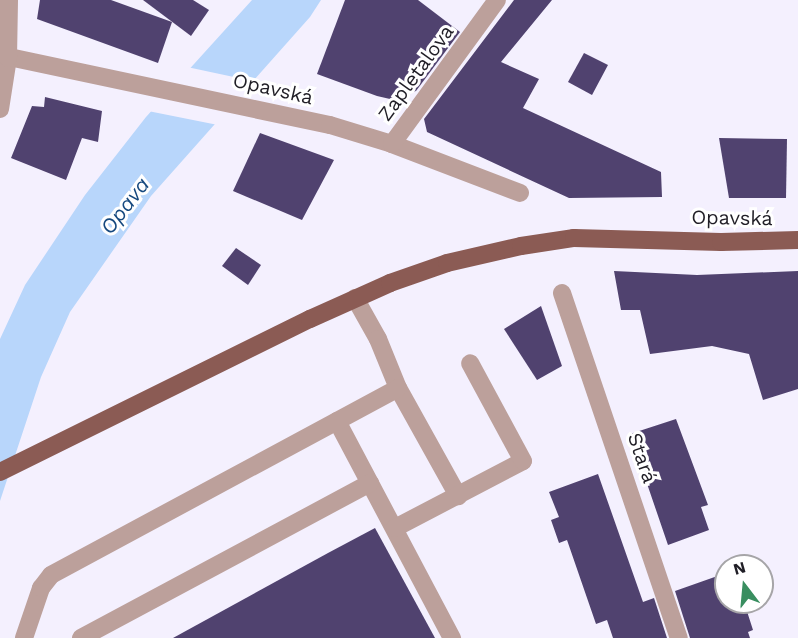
<!DOCTYPE html>
<meta charset="utf-8">
<style>
body{margin:0}
#map{position:relative;width:798px;height:638px;overflow:hidden;background:#f4f0fe;font-family:"Work Sans",sans-serif}
div>[style]{position:absolute}
.water>*{inset:0;background:#b8d6fb}
.pier>*{inset:0;background:#f4f0fe}
.building>*{inset:0;background:#50426f}
.minor>*{height:18px;margin:-9px;padding:0 9px;transform-origin:9px;border-radius:9px;background:#bca09b}
.major>*{height:18px;margin:-9px;padding:0 9px;transform-origin:9px;border-radius:9px;background:#8b5b54}
span{translate:-50% -50%;white-space:nowrap;text-align:center;line-height:1.15;-webkit-text-stroke:6px #fff;paint-order:stroke}
.street-label{font-size:20px;color:#201e26}
.water-label{font-size:21px;color:#16497f;font-style:italic}
.north{position:absolute;left:714px;top:554px;width:60px;height:60px;box-sizing:border-box;background:#fff;border:2px solid #a6a5a8;border-radius:50%;rotate:344deg;font-size:16px;font-weight:700;line-height:24px;text-align:center;color:#201e26}
.north::after{content:'';display:block;margin:auto;width:21px;height:27px;background:#398e60;clip-path:polygon(50% 0,100% 100%,50% 72%,0 100%)}
</style>
<div id="map">
<div class="water">
<div style="clip-path:polygon(252px 0,321px 0,310px 17px,151px 196px,70px 312px,41px 377px,0 501px,0 339px,25px 285px,85px 195px,146px 117px)"></div>
</div>
<div class="pier">
<div style="clip-path:polygon(187px 67px,257px 82px,218px 125px,148px 111px)"></div>
</div>
<div class="building">
<div style="clip-path:polygon(40px 0,111px 0,172px 22px,158px 63px,37px 19px)"></div>
<div style="clip-path:polygon(143px 0,193px 0,209px 10px,191px 36px)"></div>
<div style="clip-path:polygon(345px 0,418px 0,460px 32px,416px 91px,390px 99px,377px 96px,317px 74px)"></div>
<div style="clip-path:polygon(514px 0,552px 0,501px 62px,539px 79px,523px 108px,661px 172px,662px 197px,569px 198px,427px 132px,424px 119px)"></div>
<div style="clip-path:polygon(584px 53px,608px 65px,592px 95px,568px 82px)"></div>
<div style="clip-path:polygon(45px 97px,102px 111px,98px 142px,82px 138px,66px 180px,11px 158px,32px 106px,44px 107px)"></div>
<div style="clip-path:polygon(260px 133px,334px 160px,302px 220px,233px 191px)"></div>
<div style="clip-path:polygon(719px 138px,787px 139px,786px 198px,729px 198px)"></div>
<div style="clip-path:polygon(236px 248px,261px 265px,248px 285px,222px 266px)"></div>
<div style="clip-path:polygon(614px 271px,697px 275px,798px 271px,798px 389px,763px 400px,749px 354px,712px 346px,650px 354px,640px 310px,621px 310px)"></div>
<div style="clip-path:polygon(541px 306px,562px 366px,537px 380px,504px 329px)"></div>
<div style="clip-path:polygon(676px 419px,708px 505px,701px 507px,709px 530px,668px 545px,630px 434px)"></div>
<div style="clip-path:polygon(598px 474px,643px 602px,654px 598px,667px 638px,613px 638px,607px 620px,596px 624px,567px 540px,559px 543px,551px 520px,559px 517px,549px 492px)"></div>
<div style="clip-path:polygon(375px 528px,435px 638px,173px 638px,328px 553px)"></div>
<div style="clip-path:polygon(726px 573px,726px 602px,744px 602px,753px 630px,748px 632px,750px 638px,690px 638px,675px 591px)"></div>
</div>
<div class="minor">
<div style="left:0;top:55px;width:337px;rotate:12deg"></div>
<div style="left:330px;top:125px;width:65px;rotate:17deg"></div>
<div style="left:392px;top:144px;width:137px;rotate:20.9deg"></div>
<div style="left:0;top:109px;width:52px;rotate:-81.1deg"></div>
<div style="left:8px;top:58px;width:58px;rotate:-89deg"></div>
<div style="left:392px;top:144px;width:178px;rotate:-53.9deg"></div>
<div style="left:562px;top:293px;width:364px;rotate:71.3deg"></div>
<div style="left:355px;top:298px;width:47px;rotate:60.7deg"></div>
<div style="left:378px;top:339px;width:53px;rotate:67.8deg"></div>
<div style="left:398px;top:388px;width:124px;rotate:60.9deg"></div>
<div style="left:337px;top:421px;width:246px;rotate:62.1deg"></div>
<div style="left:395px;top:528px;width:144px;rotate:-27.6deg"></div>
<div style="left:523px;top:461px;width:111px;rotate:-118.4deg"></div>
<div style="left:24px;top:638px;width:53px;rotate:-71.2deg"></div>
<div style="left:41px;top:588px;width:16px;rotate:-52deg"></div>
<div style="left:51px;top:575px;width:394px;rotate:-28.3deg"></div>
<div style="left:81px;top:638px;width:328px;rotate:-28.2deg"></div>
</div>
<div class="major">
<div style="left:0;top:472px;width:346px;rotate:-26.3deg"></div>
<div style="left:310px;top:319px;width:88px;rotate:-24.2deg"></div>
<div style="left:390px;top:283px;width:60px;rotate:-19.3deg"></div>
<div style="left:447px;top:263px;width:76px;rotate:-12.9deg"></div>
<div style="left:521px;top:246px;width:54px;rotate:-8.6deg"></div>
<div style="left:574px;top:238px;width:147px;rotate:1.6deg"></div>
<div style="left:721px;top:242px;width:77px;rotate:-1.5deg"></div>
</div>
<div class="street-label">
<span style="left:416px;top:73px;rotate:-54deg">Zapletalova</span>
<span style="left:273px;top:89px;rotate:13deg">Opavská</span>
<span style="left:732px;top:218px;rotate:1deg">Opavská</span>
<span style="left:642px;top:458px;rotate:71deg">Stará</span>
</div>
<div class="water-label">
<span style="left:125px;top:206px;rotate:-52deg">Opava</span>
</div>
<div class="north">N</div>
</div>
